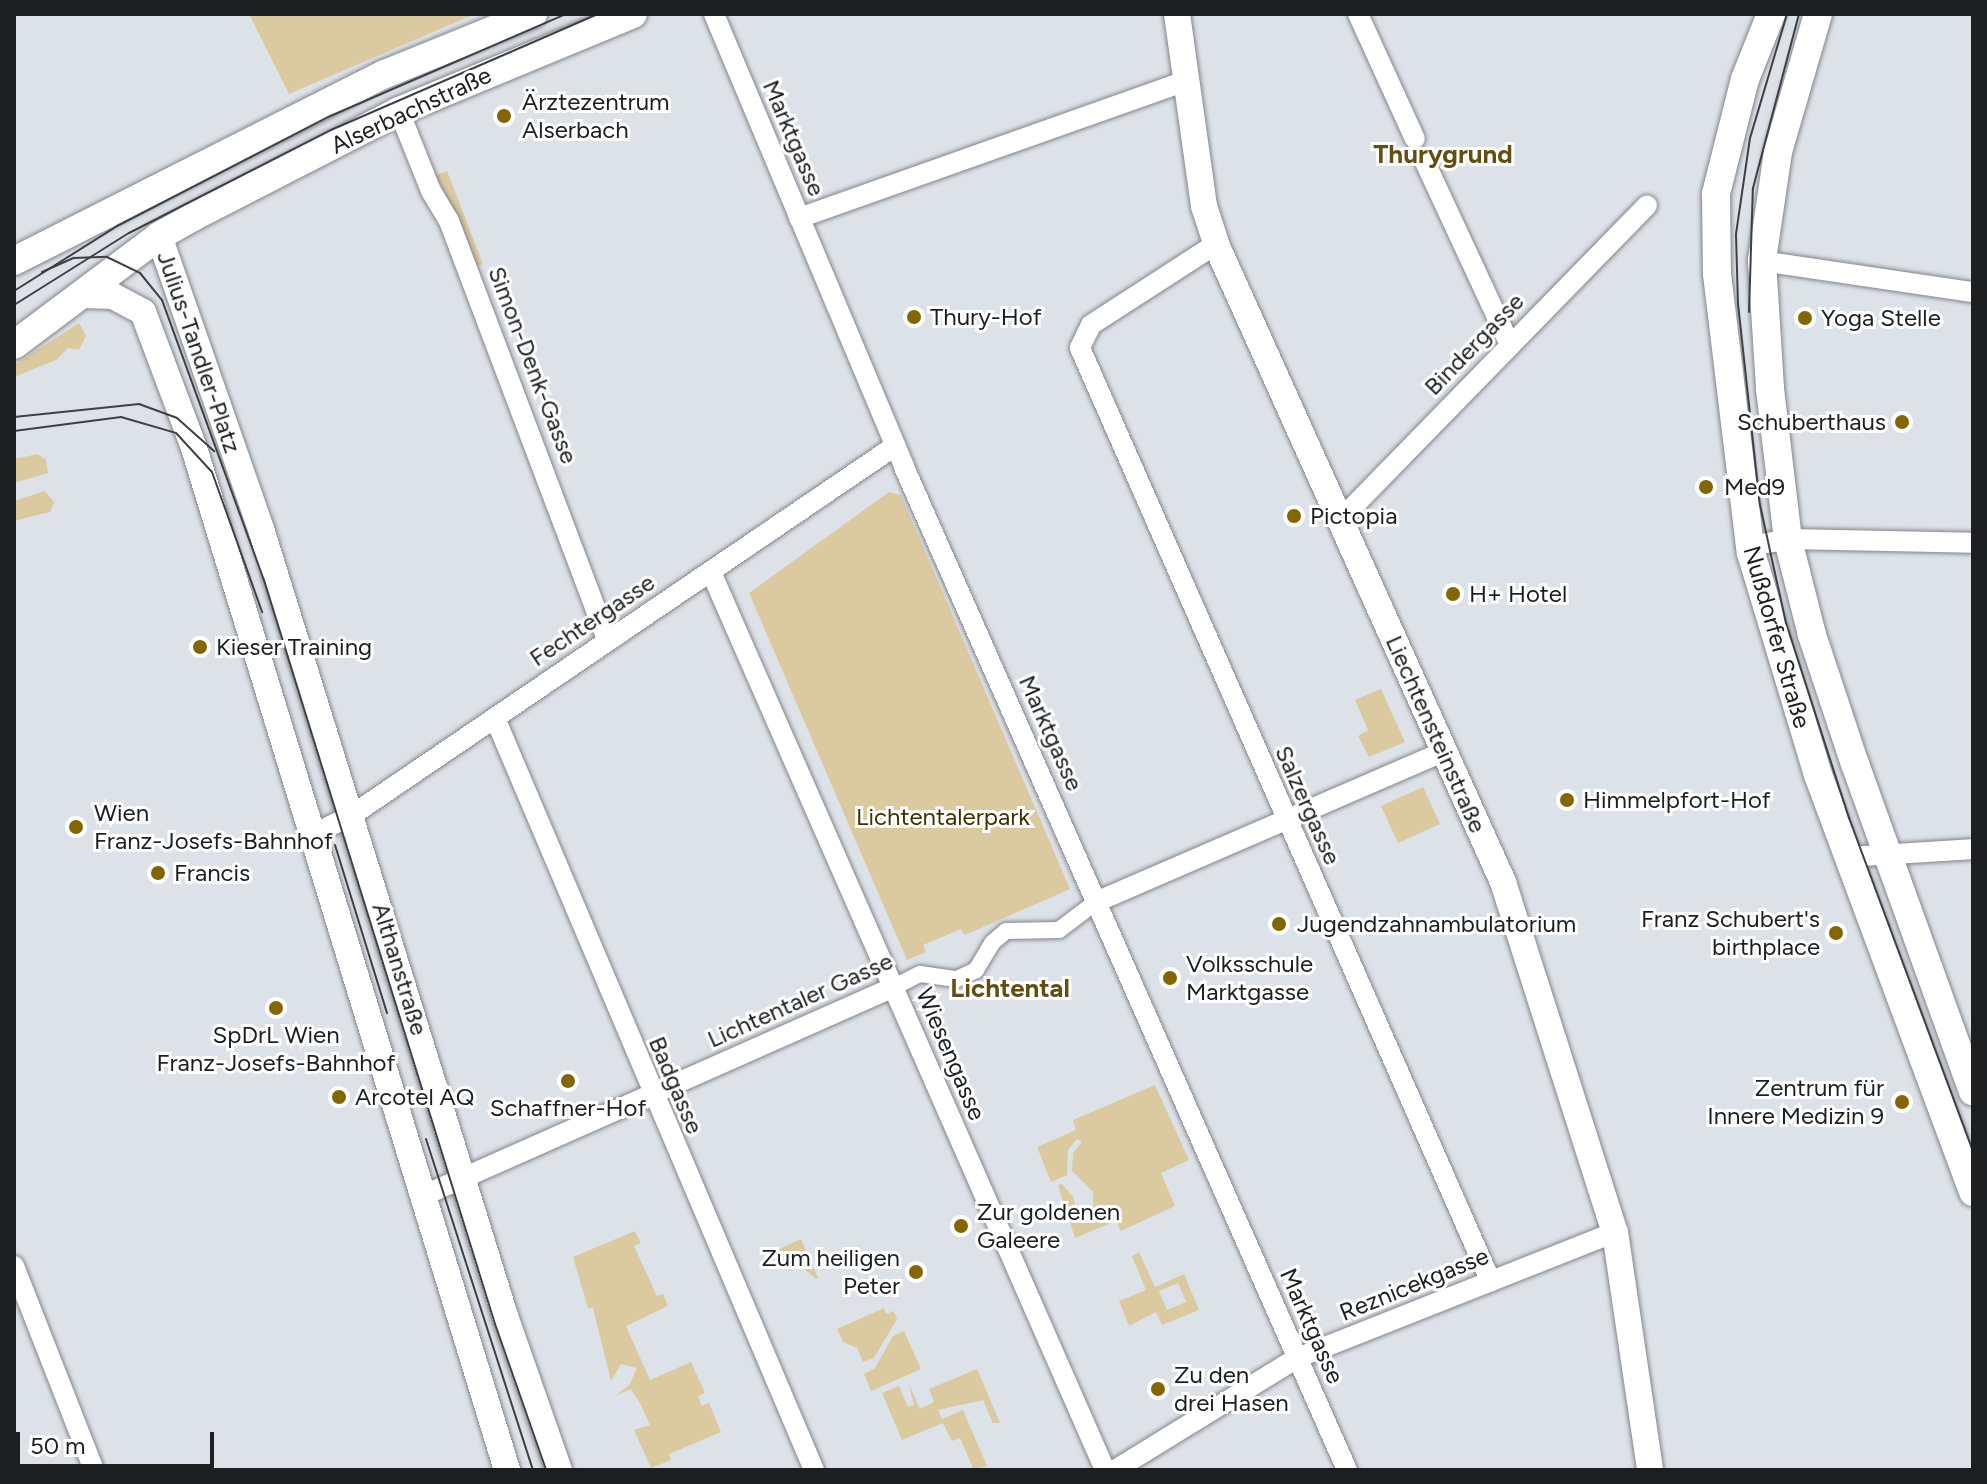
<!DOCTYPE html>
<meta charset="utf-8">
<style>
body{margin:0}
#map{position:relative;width:1987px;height:1484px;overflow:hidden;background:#dde1e8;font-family:Figtree,sans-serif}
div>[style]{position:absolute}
.green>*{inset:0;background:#dbca9f}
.roads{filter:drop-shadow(0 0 2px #81858b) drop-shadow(0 0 2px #81858b)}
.pedestrian>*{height:16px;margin:-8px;padding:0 8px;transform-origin:8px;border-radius:8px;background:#fff}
.minor>*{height:20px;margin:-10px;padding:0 10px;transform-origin:10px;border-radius:10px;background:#fff}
.tertiary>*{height:26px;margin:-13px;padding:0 13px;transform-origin:13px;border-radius:13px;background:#fff}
.secondary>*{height:28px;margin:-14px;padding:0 14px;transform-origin:14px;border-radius:14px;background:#fff}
.tram>*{height:2px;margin:-1px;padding:0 1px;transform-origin:1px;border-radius:1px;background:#3e4144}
.dots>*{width:22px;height:22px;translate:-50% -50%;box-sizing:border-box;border:4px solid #fff;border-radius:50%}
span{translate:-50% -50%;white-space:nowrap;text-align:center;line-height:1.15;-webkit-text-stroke:6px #fff;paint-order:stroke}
.poi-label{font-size:24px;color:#1c1e20}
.left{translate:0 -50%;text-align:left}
.right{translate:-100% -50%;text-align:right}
.street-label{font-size:24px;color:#1c1e20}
.park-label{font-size:24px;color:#403000}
.neighbourhood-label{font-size:26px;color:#634e12;font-weight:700}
.frame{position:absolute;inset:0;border:16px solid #1c1e20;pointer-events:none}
.scale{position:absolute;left:16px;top:1432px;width:198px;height:36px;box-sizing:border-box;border:4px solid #1c1e20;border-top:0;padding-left:10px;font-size:24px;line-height:28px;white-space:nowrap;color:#1c1e20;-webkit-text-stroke:6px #fff;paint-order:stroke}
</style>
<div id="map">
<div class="green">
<div style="clip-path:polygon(249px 14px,475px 14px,289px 94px)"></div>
<div style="clip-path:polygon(447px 171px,483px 264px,477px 266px,442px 189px,436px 175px)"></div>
<div style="clip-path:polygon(79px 323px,86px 336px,79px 350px,68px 348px,56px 360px,14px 377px,14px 365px)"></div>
<div style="clip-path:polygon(38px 454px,46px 460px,48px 473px,14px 483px,14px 459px)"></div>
<div style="clip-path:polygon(45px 491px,54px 502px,50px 512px,14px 521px,14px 501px)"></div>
<div style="clip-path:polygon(889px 492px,901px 495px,1070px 889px,965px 935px,961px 929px,923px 945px,926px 952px,907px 960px,749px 593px)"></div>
<div style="clip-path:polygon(1381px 689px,1405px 742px,1369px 757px,1358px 736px,1368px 730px,1355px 700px)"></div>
<div style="clip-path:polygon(1423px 787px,1440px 824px,1398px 843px,1381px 806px)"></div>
<div style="clip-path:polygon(1155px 1085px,1189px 1160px,1161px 1173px,1175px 1206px,1121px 1231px,1116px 1221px,1075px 1238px,1058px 1185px,1062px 1184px,1073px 1197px,1079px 1219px,1094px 1218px,1093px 1192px,1072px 1171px,1073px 1153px,1082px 1142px,1077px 1139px,1068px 1150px,1067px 1175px,1051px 1182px,1037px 1147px,1076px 1130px,1073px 1120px)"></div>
<div style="clip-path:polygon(635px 1231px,641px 1243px,634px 1246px,657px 1296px,663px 1294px,668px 1306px,626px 1326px,650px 1380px,691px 1362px,705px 1393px,698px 1396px,702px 1406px,709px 1403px,721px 1432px,669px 1454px,671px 1460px,651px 1468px,634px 1430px,650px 1425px,641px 1405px,631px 1389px,617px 1395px,630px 1384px,637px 1368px,621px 1364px,611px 1381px,593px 1308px,588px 1308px,573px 1257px)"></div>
<div style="clip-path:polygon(801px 1239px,818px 1278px,816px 1279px,793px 1259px,785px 1262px,779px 1249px)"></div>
<div style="clip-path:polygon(evenodd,1139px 1252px,1155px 1287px,1184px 1274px,1199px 1310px,1162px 1325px,1156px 1312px,1129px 1326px,1119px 1301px,1146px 1290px,1132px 1256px,1139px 1252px,1178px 1283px,1186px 1302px,1167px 1310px,1159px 1291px,1178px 1283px)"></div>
<div style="clip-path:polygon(884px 1308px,886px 1314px,894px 1311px,897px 1319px,874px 1358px,863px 1362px,857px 1348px,843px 1342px,837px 1329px)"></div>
<div style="clip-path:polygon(904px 1331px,921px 1369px,871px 1391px,864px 1374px,875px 1368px,893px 1336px)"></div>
<div style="clip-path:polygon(977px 1369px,1000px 1423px,993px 1423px,983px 1400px,938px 1410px,942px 1419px,963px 1410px,987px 1466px,974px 1470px,960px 1438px,952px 1441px,943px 1423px,902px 1440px,882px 1393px,899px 1386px,908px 1407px,914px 1405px,908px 1382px,920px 1409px,934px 1402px,929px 1389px)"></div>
</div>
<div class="roads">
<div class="pedestrian">
<div style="left:894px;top:987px;width:29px;rotate:-27deg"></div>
<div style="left:920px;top:974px;width:37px;rotate:8deg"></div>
<div style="left:957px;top:979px;width:21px;rotate:-25deg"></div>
<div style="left:976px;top:970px;width:31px;rotate:-59deg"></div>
<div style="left:992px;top:943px;width:18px;rotate:-41deg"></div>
<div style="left:1006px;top:931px;width:53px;rotate:-1.1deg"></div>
<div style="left:1059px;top:930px;width:46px;rotate:-37.1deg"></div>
</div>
<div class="minor">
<div style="left:714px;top:14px;width:491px;rotate:67.2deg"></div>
<div style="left:904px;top:467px;width:1096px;rotate:66.17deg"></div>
<div style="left:1358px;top:14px;width:137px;rotate:65.5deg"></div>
<div style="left:399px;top:111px;width:86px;rotate:68.2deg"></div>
<div style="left:431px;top:191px;width:35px;rotate:59deg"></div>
<div style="left:449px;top:221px;width:449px;rotate:69.3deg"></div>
<div style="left:1425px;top:162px;width:202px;rotate:65.1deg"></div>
<div style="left:799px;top:218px;width:410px;rotate:-19.5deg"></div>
<div style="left:1216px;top:244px;width:149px;rotate:147.1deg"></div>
<div style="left:1091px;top:325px;width:25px;rotate:116deg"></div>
<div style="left:1080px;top:348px;width:1020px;rotate:66.25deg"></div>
<div style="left:1762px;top:261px;width:213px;rotate:8.4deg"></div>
<div style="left:1339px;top:521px;width:441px;rotate:-45.7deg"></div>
<div style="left:1750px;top:546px;width:40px;rotate:-10deg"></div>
<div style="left:1789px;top:539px;width:184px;rotate:1.2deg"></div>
<div style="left:711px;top:572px;width:981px;rotate:66.31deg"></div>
<div style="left:495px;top:718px;width:817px;rotate:67.01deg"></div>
<div style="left:316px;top:833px;width:40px;rotate:-26.6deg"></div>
<div style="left:352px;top:815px;width:657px;rotate:-34.2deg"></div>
<div style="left:1847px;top:857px;width:126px;rotate:-3.6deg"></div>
<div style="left:1096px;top:902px;width:380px;rotate:-23.4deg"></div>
<div style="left:427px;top:1194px;width:511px;rotate:-23.91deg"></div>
<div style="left:14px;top:1266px;width:219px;rotate:68.6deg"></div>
<div style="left:1115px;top:1470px;width:214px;rotate:-31.6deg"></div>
<div style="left:1297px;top:1358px;width:342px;rotate:-21.6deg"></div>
</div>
<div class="tertiary">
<div style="left:1177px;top:14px;width:194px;rotate:82deg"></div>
<div style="left:1204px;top:206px;width:40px;rotate:72deg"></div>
<div style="left:1216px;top:244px;width:700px;rotate:65.78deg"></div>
<div style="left:1503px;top:882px;width:367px;rotate:72.3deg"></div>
<div style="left:1615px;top:1232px;width:241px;rotate:81.6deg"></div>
<div style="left:159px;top:236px;width:313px;rotate:70.8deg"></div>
<div style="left:262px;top:532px;width:821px;rotate:72.78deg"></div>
<div style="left:505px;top:1316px;width:163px;rotate:70.7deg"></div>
<div style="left:84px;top:295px;width:29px;rotate:2deg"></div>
<div style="left:113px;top:296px;width:34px;rotate:28deg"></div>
<div style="left:143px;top:312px;width:145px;rotate:69.4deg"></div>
<div style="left:194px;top:448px;width:1069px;rotate:72.97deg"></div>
</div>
<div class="secondary">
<div style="left:1771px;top:14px;width:70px;rotate:111.8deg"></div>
<div style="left:1745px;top:79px;width:119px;rotate:104.2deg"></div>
<div style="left:1716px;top:194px;width:80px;rotate:89.3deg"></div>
<div style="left:1717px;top:274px;width:281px;rotate:83.1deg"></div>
<div style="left:1751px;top:553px;width:232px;rotate:73.2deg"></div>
<div style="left:1818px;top:775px;width:445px;rotate:69.6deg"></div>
<div style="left:1818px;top:14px;width:144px;rotate:106.2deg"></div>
<div style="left:1778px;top:152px;width:110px;rotate:98.4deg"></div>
<div style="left:1762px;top:261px;width:128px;rotate:86.4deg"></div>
<div style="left:1770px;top:389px;width:152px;rotate:83.2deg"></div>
<div style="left:1788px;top:540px;width:98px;rotate:75.8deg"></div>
<div style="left:1812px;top:635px;width:136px;rotate:71.6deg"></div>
<div style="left:1855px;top:764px;width:348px;rotate:70.2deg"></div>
<div style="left:14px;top:261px;width:415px;rotate:-26.8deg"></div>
<div style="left:385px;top:74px;width:160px;rotate:-22.1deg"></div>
<div style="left:14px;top:345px;width:181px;rotate:-36.9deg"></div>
<div style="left:159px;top:236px;width:39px;rotate:-29deg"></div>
<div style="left:193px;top:217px;width:232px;rotate:-27.2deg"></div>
<div style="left:399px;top:111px;width:253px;rotate:-22.5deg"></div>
</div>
</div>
<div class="tram">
<div style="left:1787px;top:14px;width:129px;rotate:106.6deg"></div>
<div style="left:1750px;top:138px;width:97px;rotate:98.3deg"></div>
<div style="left:1736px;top:234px;width:70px;rotate:88.4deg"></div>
<div style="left:1738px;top:304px;width:202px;rotate:83.8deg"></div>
<div style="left:1760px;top:505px;width:121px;rotate:77.6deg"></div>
<div style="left:1786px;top:623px;width:205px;rotate:72.1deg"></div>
<div style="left:1849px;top:818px;width:356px;rotate:69.6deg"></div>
<div style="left:42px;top:272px;width:35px;rotate:-24deg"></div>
<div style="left:74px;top:258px;width:33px;rotate:-2deg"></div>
<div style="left:107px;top:257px;width:37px;rotate:26deg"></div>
<div style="left:140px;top:273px;width:35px;rotate:51deg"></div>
<div style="left:162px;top:300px;width:298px;rotate:70deg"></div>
<div style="left:264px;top:580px;width:779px;rotate:72.75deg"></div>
<div style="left:495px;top:1324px;width:155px;rotate:70.7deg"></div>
<div style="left:14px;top:291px;width:124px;rotate:-32.2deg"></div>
<div style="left:119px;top:225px;width:235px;rotate:-27.3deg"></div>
<div style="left:328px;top:117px;width:259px;rotate:-23.4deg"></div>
<div style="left:14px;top:305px;width:136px;rotate:-32.1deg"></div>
<div style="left:129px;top:233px;width:227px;rotate:-27deg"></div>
<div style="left:331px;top:130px;width:291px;rotate:-23.5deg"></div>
<div style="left:1749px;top:312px;width:124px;rotate:-88.2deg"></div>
<div style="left:1753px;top:188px;width:180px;rotate:-75.2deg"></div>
<div style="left:14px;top:417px;width:126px;rotate:-5.9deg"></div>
<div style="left:139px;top:404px;width:40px;rotate:20.2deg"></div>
<div style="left:177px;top:418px;width:50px;rotate:41.7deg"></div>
<div style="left:14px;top:431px;width:108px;rotate:-7.5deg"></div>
<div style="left:121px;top:417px;width:57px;rotate:16.2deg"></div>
<div style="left:176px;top:433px;width:53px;rotate:47.3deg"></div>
<div style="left:212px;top:472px;width:149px;rotate:70.3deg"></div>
<div style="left:335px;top:845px;width:176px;rotate:72.8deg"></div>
<div style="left:426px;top:1139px;width:348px;rotate:72.1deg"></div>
</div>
<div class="dots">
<div style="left:504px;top:116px;background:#836600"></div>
<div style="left:914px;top:317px;background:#836600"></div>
<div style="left:1805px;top:318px;background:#836600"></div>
<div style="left:1902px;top:422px;background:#836600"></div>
<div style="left:1706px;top:487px;background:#836600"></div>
<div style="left:1294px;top:516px;background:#836600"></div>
<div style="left:1453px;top:594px;background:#836600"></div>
<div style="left:200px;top:647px;background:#836600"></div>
<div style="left:1567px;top:800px;background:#836600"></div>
<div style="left:76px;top:827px;background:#836600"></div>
<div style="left:158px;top:873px;background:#836600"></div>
<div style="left:1279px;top:924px;background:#836600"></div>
<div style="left:1836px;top:933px;background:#836600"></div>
<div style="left:1170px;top:978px;background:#836600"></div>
<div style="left:276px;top:1008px;background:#836600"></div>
<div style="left:568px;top:1081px;background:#836600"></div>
<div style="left:339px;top:1097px;background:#836600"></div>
<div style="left:1902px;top:1102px;background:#836600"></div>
<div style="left:961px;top:1226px;background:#836600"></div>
<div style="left:916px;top:1272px;background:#836600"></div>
<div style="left:1158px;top:1389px;background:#836600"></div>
</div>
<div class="poi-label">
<span class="left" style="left:522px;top:116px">Ärztezentrum<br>Alserbach</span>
<span class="left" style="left:930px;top:317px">Thury-Hof</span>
<span class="left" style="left:1821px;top:318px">Yoga Stelle</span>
<span class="right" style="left:1886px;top:422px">Schuberthaus</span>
<span class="left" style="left:1724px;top:487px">Med9</span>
<span class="left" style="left:1310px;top:516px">Pictopia</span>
<span class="left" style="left:1469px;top:594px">H+ Hotel</span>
<span class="left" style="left:216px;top:647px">Kieser Training</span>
<span class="left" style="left:1583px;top:800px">Himmelpfort-Hof</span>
<span class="left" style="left:94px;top:827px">Wien<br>Franz-Josefs-Bahnhof</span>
<span class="left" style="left:174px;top:873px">Francis</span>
<span class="right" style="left:1820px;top:933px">Franz Schubert's<br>birthplace</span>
<span class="left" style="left:1297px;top:924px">Jugendzahnambulatorium</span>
<span class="left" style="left:1186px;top:978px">Volksschule<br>Marktgasse</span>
<span style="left:276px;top:1049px">SpDrL Wien<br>Franz-Josefs-Bahnhof</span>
<span class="right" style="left:1884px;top:1102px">Zentrum für<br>Innere Medizin 9</span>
<span class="left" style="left:355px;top:1097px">Arcotel AQ</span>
<span style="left:568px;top:1108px">Schaffner-Hof</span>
<span class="left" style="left:977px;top:1226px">Zur goldenen<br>Galeere</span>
<span class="right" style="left:900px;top:1272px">Zum heiligen<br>Peter</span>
<span class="left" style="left:1174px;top:1389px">Zu den<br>drei Hasen</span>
</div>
<div class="street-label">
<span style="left:411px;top:110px;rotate:-25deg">Alserbachstraße</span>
<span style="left:794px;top:138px;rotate:67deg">Marktgasse</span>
<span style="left:1474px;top:344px;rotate:-46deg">Bindergasse</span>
<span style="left:199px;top:352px;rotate:71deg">Julius-Tandler-Platz</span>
<span style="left:533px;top:365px;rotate:69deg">Simon-Denk-Gasse</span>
<span style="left:592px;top:620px;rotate:-34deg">Fechtergasse</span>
<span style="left:1777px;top:637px;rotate:74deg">Nußdorfer Straße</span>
<span style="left:1051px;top:733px;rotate:66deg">Marktgasse</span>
<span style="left:1436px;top:734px;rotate:66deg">Liechtensteinstraße</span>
<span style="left:1308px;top:805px;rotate:66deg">Salzergasse</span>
<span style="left:400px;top:969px;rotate:73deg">Althanstraße</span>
<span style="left:800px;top:1000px;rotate:-24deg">Lichtentaler Gasse</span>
<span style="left:951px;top:1054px;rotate:67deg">Wiesengasse</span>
<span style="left:676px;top:1085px;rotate:67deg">Badgasse</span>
<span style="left:1414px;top:1284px;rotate:-22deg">Reznicekgasse</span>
<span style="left:1312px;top:1326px;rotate:66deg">Marktgasse</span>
</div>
<div class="park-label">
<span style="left:943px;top:817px">Lichtentalerpark</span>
</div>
<div class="neighbourhood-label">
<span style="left:1443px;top:155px">Thurygrund</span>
<span style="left:1010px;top:989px">Lichtental</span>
</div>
<div class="frame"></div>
<div class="scale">50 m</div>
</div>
